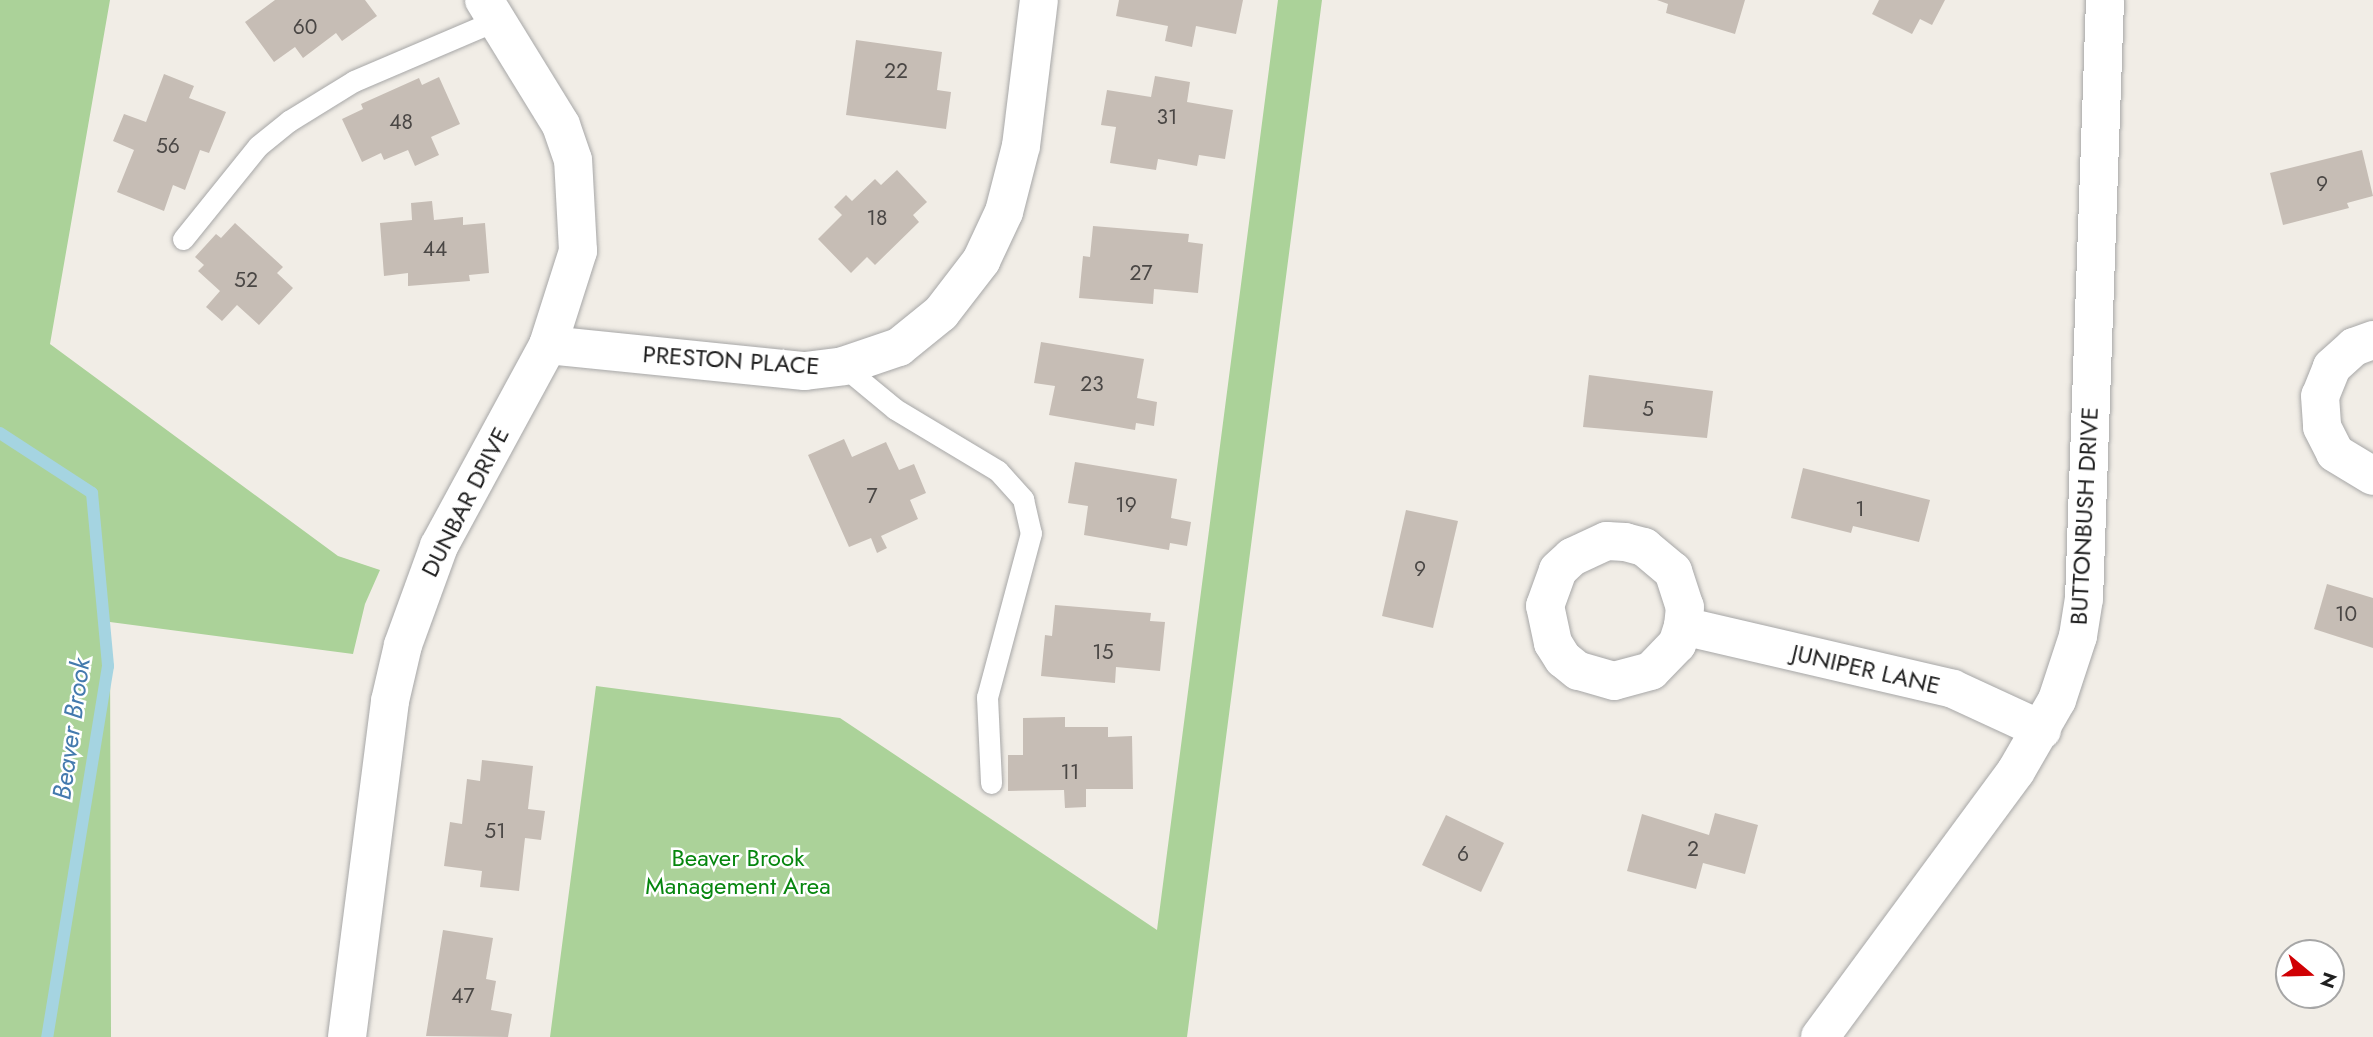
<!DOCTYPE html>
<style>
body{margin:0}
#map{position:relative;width:2373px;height:1037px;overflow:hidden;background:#f1ede6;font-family:Jost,sans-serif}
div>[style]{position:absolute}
.forest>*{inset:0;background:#abd299}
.stream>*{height:12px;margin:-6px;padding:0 6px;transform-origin:6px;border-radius:6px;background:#a5d4e1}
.building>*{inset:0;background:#c6bdb5}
.roads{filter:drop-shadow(0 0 2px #a7a7a7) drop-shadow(0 0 2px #a7a7a7)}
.lane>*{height:21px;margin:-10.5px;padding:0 10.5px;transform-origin:10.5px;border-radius:10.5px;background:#fff}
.street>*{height:38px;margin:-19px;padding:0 19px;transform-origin:19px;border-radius:19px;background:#fff}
span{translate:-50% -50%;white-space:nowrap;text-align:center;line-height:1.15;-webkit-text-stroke:5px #fff;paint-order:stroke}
.number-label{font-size:21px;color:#4a4745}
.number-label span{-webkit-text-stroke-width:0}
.street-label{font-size:24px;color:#202020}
.park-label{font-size:24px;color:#06860e}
.water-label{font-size:26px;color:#447aae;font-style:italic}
.north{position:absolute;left:2275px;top:939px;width:70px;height:70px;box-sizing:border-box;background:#fff;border:2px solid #a6a6a6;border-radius:50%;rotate:109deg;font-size:19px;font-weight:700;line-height:28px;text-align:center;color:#202020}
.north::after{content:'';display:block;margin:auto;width:24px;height:32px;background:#d00004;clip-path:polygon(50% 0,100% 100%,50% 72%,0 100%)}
</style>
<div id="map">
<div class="forest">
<div style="clip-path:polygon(0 0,110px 0,50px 344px,338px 556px,380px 570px,365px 604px,353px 654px,110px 622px,111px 1037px,0 1037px)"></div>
<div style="clip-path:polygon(1278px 0,1322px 0,1187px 1037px,550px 1037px,596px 686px,840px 718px,1157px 930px)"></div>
</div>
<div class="stream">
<div style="left:0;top:433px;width:110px;rotate:33.1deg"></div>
<div style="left:92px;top:493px;width:174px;rotate:84.7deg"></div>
<div style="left:108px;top:666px;width:376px;rotate:99.3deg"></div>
</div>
<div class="building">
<div style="clip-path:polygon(275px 0,365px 0,377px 16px,342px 41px,336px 33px,303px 58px,295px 47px,274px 62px,245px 22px)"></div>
<div style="clip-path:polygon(1119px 0,1243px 0,1236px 34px,1196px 26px,1192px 47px,1165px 41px,1168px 26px,1116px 16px)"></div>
<div style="clip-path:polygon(1657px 0,1745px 0,1735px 34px,1666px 13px,1668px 4px)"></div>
<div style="clip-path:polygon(1879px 0,1945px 0,1932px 25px,1920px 19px,1912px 34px,1872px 14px)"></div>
<div style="clip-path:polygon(856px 40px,942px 52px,937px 90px,951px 92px,946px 129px,846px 115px)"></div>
<div style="clip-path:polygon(164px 74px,194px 86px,189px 98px,226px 112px,209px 153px,200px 150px,185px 190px,173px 185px,164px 211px,117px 192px,134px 150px,113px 141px,124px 114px,146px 122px)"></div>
<div style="clip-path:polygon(1155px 76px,1190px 82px,1187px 102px,1233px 110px,1225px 159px,1199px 155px,1197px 166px,1158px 159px,1156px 170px,1110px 163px,1116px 127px,1101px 125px,1107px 90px,1151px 97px)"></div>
<div style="clip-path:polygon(439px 77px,460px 124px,431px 137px,439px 155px,415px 166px,408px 150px,384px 160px,381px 153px,362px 162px,342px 119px,363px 109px,361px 104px,419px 78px,422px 85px)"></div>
<div style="clip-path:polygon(2362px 150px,2373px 196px,2347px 203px,2349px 208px,2283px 225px,2270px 173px)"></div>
<div style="clip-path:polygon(897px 170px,927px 202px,913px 215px,919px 222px,875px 265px,867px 257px,851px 273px,818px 239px,842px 215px,834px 207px,846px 195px,852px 201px,875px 179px,881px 185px)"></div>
<div style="clip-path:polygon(432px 201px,434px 220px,463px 217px,463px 225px,485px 223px,489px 273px,469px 275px,470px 281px,408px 286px,408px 273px,384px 276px,380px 223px,412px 220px,411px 203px)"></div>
<div style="clip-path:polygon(235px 223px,283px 267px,277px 273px,293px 288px,259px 325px,237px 305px,222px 321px,206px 307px,220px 291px,198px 271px,204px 265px,195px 257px,216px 234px,221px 238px)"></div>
<div style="clip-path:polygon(1093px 226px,1189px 234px,1188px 242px,1203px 244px,1198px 293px,1154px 289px,1153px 304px,1079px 298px,1083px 256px,1090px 257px)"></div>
<div style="clip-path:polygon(1041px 342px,1144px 359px,1137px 398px,1157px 402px,1154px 426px,1136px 423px,1135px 430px,1049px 415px,1055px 386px,1034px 383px)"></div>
<div style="clip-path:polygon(1589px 375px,1713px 391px,1707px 438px,1583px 427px)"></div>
<div style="clip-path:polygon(844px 439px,852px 457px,886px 442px,899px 470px,914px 464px,926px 493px,910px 500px,918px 519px,881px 536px,887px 548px,877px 553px,871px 538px,849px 547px,808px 455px)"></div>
<div style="clip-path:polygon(1075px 462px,1177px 479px,1171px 518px,1191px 522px,1187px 546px,1170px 543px,1169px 550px,1084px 535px,1088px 506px,1068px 503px)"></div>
<div style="clip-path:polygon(1803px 468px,1930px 500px,1919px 542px,1853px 526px,1851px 533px,1791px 518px)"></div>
<div style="clip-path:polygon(1406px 510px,1458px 521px,1433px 628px,1382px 616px)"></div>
<div style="clip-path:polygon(2327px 584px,2373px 598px,2373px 648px,2314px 629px)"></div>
<div style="clip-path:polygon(1055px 605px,1151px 613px,1150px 621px,1165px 622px,1160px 671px,1116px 667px,1115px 683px,1041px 676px,1045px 635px,1052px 636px)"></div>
<div style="clip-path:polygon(1065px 717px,1065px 727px,1108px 727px,1108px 737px,1132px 736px,1133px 789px,1086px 789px,1086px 807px,1065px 808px,1064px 790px,1008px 791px,1008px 755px,1023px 755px,1023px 718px)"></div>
<div style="clip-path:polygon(482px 760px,533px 766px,528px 809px,545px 811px,541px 840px,525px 838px,519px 891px,480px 887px,482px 871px,444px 866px,450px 822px,462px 824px,467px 779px,480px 781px)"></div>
<div style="clip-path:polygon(1715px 813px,1758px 825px,1745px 874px,1703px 863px,1696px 889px,1627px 871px,1642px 814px,1709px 835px)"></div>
<div style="clip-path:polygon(1446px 815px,1504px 843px,1481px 892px,1422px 865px)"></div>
<div style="clip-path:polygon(443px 930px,493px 938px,486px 979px,496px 981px,491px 1010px,512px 1014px,508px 1037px,426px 1036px)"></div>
</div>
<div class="roads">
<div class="lane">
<div style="left:183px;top:239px;width:119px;rotate:-51.1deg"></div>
<div style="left:258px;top:146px;width:40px;rotate:-39deg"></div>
<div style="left:289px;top:121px;width:76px;rotate:-31.6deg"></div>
<div style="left:354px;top:81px;width:155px;rotate:-23.1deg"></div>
<div style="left:843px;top:366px;width:67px;rotate:39.6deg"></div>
<div style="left:895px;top:409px;width:120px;rotate:31deg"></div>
<div style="left:998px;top:471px;width:38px;rotate:48deg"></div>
<div style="left:1023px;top:499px;width:35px;rotate:77deg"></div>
<div style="left:1031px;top:533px;width:170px;rotate:105deg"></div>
<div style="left:987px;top:697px;width:86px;rotate:87.3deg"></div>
</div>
<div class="street">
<div style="left:2373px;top:340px;width:20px;rotate:160deg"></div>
<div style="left:2354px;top:347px;width:30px;rotate:138deg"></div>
<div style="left:2332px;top:367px;width:31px;rotate:112deg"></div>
<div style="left:2320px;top:396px;width:31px;rotate:86deg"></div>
<div style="left:2322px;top:427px;width:29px;rotate:63deg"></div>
<div style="left:2335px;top:453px;width:44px;rotate:31.2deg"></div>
<div style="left:548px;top:345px;width:258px;rotate:5.8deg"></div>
<div style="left:805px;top:371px;width:38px;rotate:-7deg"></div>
<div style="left:843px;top:366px;width:59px;rotate:-18.7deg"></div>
<div style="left:899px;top:347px;width:54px;rotate:-39deg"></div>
<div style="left:941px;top:313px;width:66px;rotate:-52.4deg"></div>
<div style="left:981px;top:261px;width:54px;rotate:-64.9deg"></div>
<div style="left:1004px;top:212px;width:68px;rotate:-75.6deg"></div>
<div style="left:1021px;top:146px;width:147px;rotate:-83deg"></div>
<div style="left:1683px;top:626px;width:19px;rotate:108deg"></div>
<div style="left:1677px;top:644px;width:37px;rotate:134deg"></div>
<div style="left:1651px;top:671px;width:38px;rotate:165deg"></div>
<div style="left:1614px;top:681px;width:37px;rotate:-164deg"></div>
<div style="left:1578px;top:671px;width:19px;rotate:-141deg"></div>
<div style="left:1563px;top:659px;width:19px;rotate:-122deg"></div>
<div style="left:1553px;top:643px;width:38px;rotate:-102deg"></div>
<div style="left:1545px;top:606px;width:38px;rotate:-70deg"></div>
<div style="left:1558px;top:570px;width:19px;rotate:-43deg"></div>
<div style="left:1572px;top:557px;width:38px;rotate:-25deg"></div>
<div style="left:1607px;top:541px;width:18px;rotate:3deg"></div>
<div style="left:1625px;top:542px;width:20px;rotate:15deg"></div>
<div style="left:1644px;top:547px;width:38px;rotate:40deg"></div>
<div style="left:1673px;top:571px;width:38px;rotate:72deg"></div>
<div style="left:1685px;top:607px;width:19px;rotate:96deg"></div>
<div style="left:1683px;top:626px;width:277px;rotate:13.1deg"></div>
<div style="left:1953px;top:689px;width:98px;rotate:24.7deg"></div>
<div style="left:347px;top:1037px;width:339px;rotate:-82.7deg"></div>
<div style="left:390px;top:701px;width:57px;rotate:-76.9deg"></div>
<div style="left:403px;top:645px;width:105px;rotate:-70deg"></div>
<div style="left:439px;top:546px;width:229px;rotate:-61.5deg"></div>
<div style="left:548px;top:345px;width:99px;rotate:-72.3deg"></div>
<div style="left:578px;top:251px;width:91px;rotate:-93.1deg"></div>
<div style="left:573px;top:160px;width:37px;rotate:-109deg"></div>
<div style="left:561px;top:125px;width:147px;rotate:-121.6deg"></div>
<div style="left:1820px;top:1037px;width:330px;rotate:-53.6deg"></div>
<div style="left:2016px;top:771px;width:82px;rotate:-60deg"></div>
<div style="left:2057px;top:700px;width:67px;rotate:-71.8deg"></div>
<div style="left:2078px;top:636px;width:37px;rotate:-81deg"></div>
<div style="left:2084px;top:599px;width:599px;rotate:-87.99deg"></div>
</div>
</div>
<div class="number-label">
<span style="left:305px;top:27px">60</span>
<span style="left:896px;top:71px">22</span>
<span style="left:1167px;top:117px">31</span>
<span style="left:401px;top:122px">48</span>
<span style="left:168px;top:146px">56</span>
<span style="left:2322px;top:184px">9</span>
<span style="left:877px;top:218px">18</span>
<span style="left:435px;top:249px">44</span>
<span style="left:1141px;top:273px">27</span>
<span style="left:246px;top:280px">52</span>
<span style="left:1092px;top:384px">23</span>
<span style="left:1648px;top:409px">5</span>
<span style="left:872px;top:496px">7</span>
<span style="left:1126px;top:505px">19</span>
<span style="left:1860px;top:509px">1</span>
<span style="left:1420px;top:569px">9</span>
<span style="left:2346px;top:614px">10</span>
<span style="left:1103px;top:652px">15</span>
<span style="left:1070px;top:772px">11</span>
<span style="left:495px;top:831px">51</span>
<span style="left:1693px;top:849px">2</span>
<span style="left:1463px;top:854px">6</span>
<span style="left:463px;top:996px">47</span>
</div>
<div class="street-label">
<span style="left:731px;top:360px;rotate:4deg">PRESTON PLACE</span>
<span style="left:465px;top:502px;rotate:-63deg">DUNBAR DRIVE</span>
<span style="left:2084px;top:516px;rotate:-87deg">BUTTONBUSH DRIVE</span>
<span style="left:1866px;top:669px;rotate:13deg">JUNIPER LANE</span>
</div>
<div class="park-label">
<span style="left:738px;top:872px">Beaver Brook<br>Management Area</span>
</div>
<div class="water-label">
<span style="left:72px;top:729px;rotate:-82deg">Beaver Brook</span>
</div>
<div class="north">N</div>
</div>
